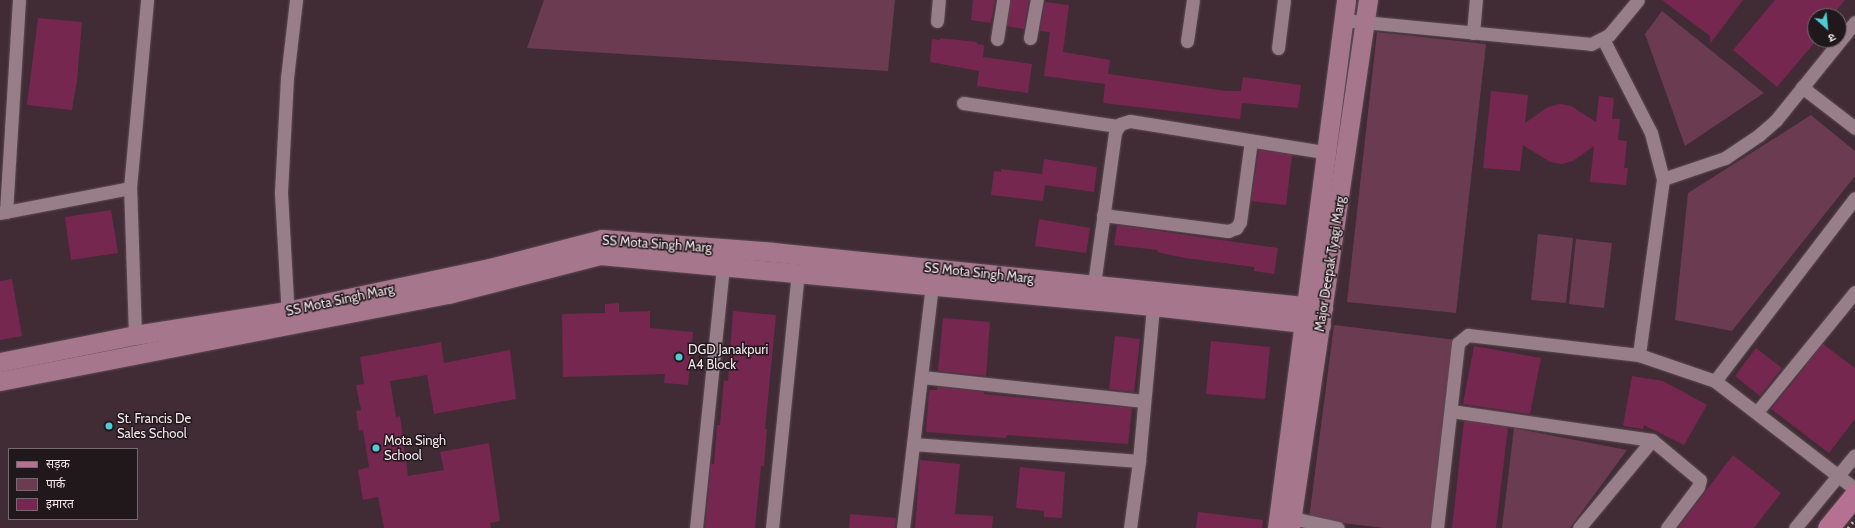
<!DOCTYPE html>
<meta charset="utf-8">
<style>
body{margin:0}
#map{position:relative;width:1855px;height:528px;overflow:hidden;background:#412c35;font-family:Cabin,"Noto Sans Devanagari",sans-serif}
div>[style]{position:absolute}
.green>*{inset:0;background:#6a3b51}
.building>*{inset:0;background:#752750}
.roads{filter:drop-shadow(0 0 1px #5c4b53) drop-shadow(0 0 1px #5c4b53)}
.street>*{height:13px;margin:-6.5px;padding:0 6.5px;transform-origin:6.5px;border-radius:6.5px;background:#977e88}
.secondary>*{height:19px;margin:-9.5px;padding:0 9.5px;transform-origin:9.5px;border-radius:9.5px;background:#a6778c}
.primary>*{height:21px;margin:-10.5px;padding:0 10.5px;transform-origin:10.5px;border-radius:10.5px;background:#b67091}
.rail>*{height:3px;margin-top:-1.5px;transform-origin:0;background:repeating-linear-gradient(90deg,#c2b2b8 0 2px,transparent 0 6px)}
.dots>*{width:11px;height:11px;translate:-50% -50%;box-sizing:border-box;border:2px solid #21181c;border-radius:50%}
span{translate:-50% -50%;white-space:nowrap;text-align:center;line-height:1.15;-webkit-text-stroke:3px #21181c;paint-order:stroke}
.street-label{font-size:13px;color:#f4e6eb}
.poi-label{font-size:13px;color:#f4e6eb}
.left{translate:0 -50%;text-align:left}
.legend{position:absolute;left:8px;top:448px;width:130px;height:72px;box-sizing:border-box;background:#21181c;border:1px solid #756a6f;margin:0;padding:5px 7px;list-style:none;font-size:12px;color:#f4e6eb}
.legend li{display:flex;align-items:center;gap:8px;height:20px}
.legend b{width:20px;border:1px solid #756a6f}
.north{position:absolute;left:1807px;top:8px;width:40px;height:40px;box-sizing:border-box;background:#21181c;border:1px solid #756a6f;border-radius:50%;rotate:153deg;font-size:11px;font-weight:700;line-height:16px;text-align:center;color:#f4e6eb}
.north::after{content:'';display:block;margin:auto;width:14px;height:18px;background:#51ccd4;clip-path:polygon(50% 0,100% 100%,50% 72%,0 100%)}
</style>
<div id="map">
<div class="green">
<div style="clip-path:polygon(544px 0,895px 0,888px 71px,527px 48px)"></div>
<div style="clip-path:polygon(1662px 11px,1764px 93px,1685px 146px,1645px 34px)"></div>
<div style="clip-path:polygon(1377px 32px,1486px 44px,1456px 313px,1347px 302px)"></div>
<div style="clip-path:polygon(1811px 115px,1855px 151px,1855px 176px,1732px 331px,1675px 320px,1688px 193px)"></div>
<div style="clip-path:polygon(1538px 234px,1573px 238px,1566px 303px,1531px 300px)"></div>
<div style="clip-path:polygon(1576px 239px,1612px 243px,1604px 308px,1569px 304px)"></div>
<div style="clip-path:polygon(1334px 325px,1457px 340px,1433px 528px,1384px 528px,1309px 519px)"></div>
<div style="clip-path:polygon(1514px 428px,1627px 450px,1570px 528px,1502px 528px)"></div>
</div>
<div class="building">
<div style="clip-path:polygon(973px 0,995px 0,991px 23px,971px 20px)"></div>
<div style="clip-path:polygon(1011px 0,1029px 0,1024px 29px,1007px 26px)"></div>
<div style="clip-path:polygon(1662px 0,1743px 0,1710px 44px,1710px 36px)"></div>
<div style="clip-path:polygon(1775px 0,1845px 0,1832px 16px,1815px 16px,1815px 42px,1777px 87px,1733px 50px)"></div>
<div style="clip-path:polygon(1045px 2px,1069px 5px,1063px 52px,1110px 60px,1108px 74px,1226px 91px,1241px 91px,1243px 77px,1301px 85px,1298px 108px,1242px 103px,1240px 119px,1103px 103px,1105px 84px,1044px 76px,1050px 32px,1040px 31px)"></div>
<div style="clip-path:polygon(38px 18px,82px 22px,77px 80px,72px 110px,27px 105px)"></div>
<div style="clip-path:polygon(940px 38px,977px 42px,977px 44px,984px 45px,983px 57px,1032px 64px,1028px 93px,977px 86px,979px 71px,930px 62px,932px 39px,940px 40px)"></div>
<div style="clip-path:polygon(1491px 91px,1528px 95px,1525px 123px,1548px 107px,1560px 104px,1571px 106px,1596px 122px,1599px 96px,1614px 98px,1612px 119px,1620px 119px,1618px 140px,1627px 141px,1624px 168px,1628px 168px,1626px 185px,1590px 182px,1594px 146px,1573px 161px,1562px 164px,1550px 162px,1523px 145px,1520px 171px,1483px 168px)"></div>
<div style="clip-path:polygon(1259px 150px,1292px 155px,1286px 205px,1251px 201px)"></div>
<div style="clip-path:polygon(1044px 159px,1097px 167px,1094px 192px,1045px 185px,1043px 201px,991px 195px,994px 171px,1001px 172px,1001px 169px,1042px 174px)"></div>
<div style="clip-path:polygon(111px 210px,118px 253px,71px 260px,65px 217px)"></div>
<div style="clip-path:polygon(1039px 219px,1090px 228px,1086px 253px,1035px 246px)"></div>
<div style="clip-path:polygon(1117px 225px,1278px 248px,1274px 274px,1254px 271px,1254px 267px,1185px 258px,1157px 252px,1158px 250px,1114px 245px)"></div>
<div style="clip-path:polygon(12px 279px,22px 336px,0 340px,0 281px)"></div>
<div style="clip-path:polygon(619px 303px,619px 312px,650px 311px,650px 328px,693px 332px,688px 385px,664px 383px,665px 374px,563px 377px,562px 314px,605px 313px,605px 304px)"></div>
<div style="clip-path:polygon(733px 311px,776px 315px,765px 429px,767px 429px,764px 466px,761px 466px,755px 528px,705px 528px,711px 464px,714px 464px,717px 425px,720px 425px,724px 380px,728px 381px)"></div>
<div style="clip-path:polygon(943px 318px,990px 322px,986px 376px,938px 371px)"></div>
<div style="clip-path:polygon(1115px 336px,1140px 339px,1134px 392px,1109px 389px)"></div>
<div style="clip-path:polygon(1211px 341px,1270px 347px,1265px 399px,1206px 394px)"></div>
<div style="clip-path:polygon(441px 342px,444px 363px,510px 350px,516px 399px,434px 414px,427px 375px,390px 381px,396px 417px,400px 416px,408px 476px,444px 470px,440px 452px,489px 443px,500px 521px,490px 523px,491px 528px,384px 528px,378px 497px,363px 500px,358px 470px,369px 467px,363px 430px,359px 431px,356px 411px,361px 410px,356px 385px,364px 384px,360px 357px)"></div>
<div style="clip-path:polygon(1823px 344px,1855px 368px,1855px 419px,1829px 453px,1771px 409px)"></div>
<div style="clip-path:polygon(1474px 346px,1541px 358px,1530px 414px,1463px 404px)"></div>
<div style="clip-path:polygon(1756px 348px,1782px 368px,1760px 396px,1735px 376px)"></div>
<div style="clip-path:polygon(1632px 376px,1663px 381px,1707px 405px,1684px 445px,1644px 425px,1643px 429px,1623px 426px)"></div>
<div style="clip-path:polygon(937px 387px,984px 392px,984px 394px,1132px 408px,1128px 444px,1007px 435px,1006px 438px,926px 432px,929px 390px,937px 390px)"></div>
<div style="clip-path:polygon(1464px 421px,1508px 427px,1496px 528px,1452px 528px)"></div>
<div style="clip-path:polygon(1733px 455px,1781px 493px,1754px 528px,1678px 528px)"></div>
<div style="clip-path:polygon(920px 460px,960px 464px,955px 514px,993px 516px,992px 528px,915px 528px)"></div>
<div style="clip-path:polygon(1020px 467px,1065px 472px,1062px 518px,1044px 517px,1044px 511px,1016px 508px)"></div>
<div style="clip-path:polygon(1198px 512px,1263px 520px,1262px 528px,1196px 528px)"></div>
<div style="clip-path:polygon(850px 514px,896px 518px,895px 528px,849px 528px)"></div>
</div>
<div class="roads">
<div class="street">
<div style="left:1343px;top:20px;width:249px;rotate:5.5deg"></div>
<div style="left:1591px;top:44px;width:20px;rotate:-27deg"></div>
<div style="left:1609px;top:35px;width:45px;rotate:-50.4deg"></div>
<div style="left:937px;top:21px;width:21px;rotate:-85deg"></div>
<div style="left:1473px;top:33px;width:33px;rotate:-85deg"></div>
<div style="left:1030px;top:38px;width:39px;rotate:-80deg"></div>
<div style="left:997px;top:39px;width:39px;rotate:-81deg"></div>
<div style="left:1603px;top:39px;width:106px;rotate:62.9deg"></div>
<div style="left:1651px;top:133px;width:48px;rotate:75.4deg"></div>
<div style="left:1663px;top:179px;width:178px;rotate:97.8deg"></div>
<div style="left:1187px;top:41px;width:41px;rotate:-81.7deg"></div>
<div style="left:1278px;top:48px;width:48px;rotate:-82.9deg"></div>
<div style="left:1802px;top:87px;width:67px;rotate:37.7deg"></div>
<div style="left:963px;top:103px;width:156px;rotate:8.5deg"></div>
<div style="left:1663px;top:179px;width:65px;rotate:-18.7deg"></div>
<div style="left:1725px;top:158px;width:41px;rotate:-34.1deg"></div>
<div style="left:1759px;top:135px;width:23px;rotate:-41deg"></div>
<div style="left:1776px;top:120px;width:126px;rotate:-51.1deg"></div>
<div style="left:6px;top:212px;width:212px;rotate:-86.5deg"></div>
<div style="left:0;top:213px;width:132px;rotate:-10.9deg"></div>
<div style="left:1103px;top:215px;width:126px;rotate:7.3deg"></div>
<div style="left:1228px;top:231px;width:9px;rotate:-21deg"></div>
<div style="left:1236px;top:228px;width:7px;rotate:-56deg"></div>
<div style="left:1240px;top:222px;width:82px;rotate:-82.3deg"></div>
<div style="left:1094px;top:284px;width:153px;rotate:-82.1deg"></div>
<div style="left:1115px;top:132px;width:9px;rotate:-58deg"></div>
<div style="left:1120px;top:124px;width:10px;rotate:-17deg"></div>
<div style="left:1130px;top:121px;width:196px;rotate:9.1deg"></div>
<div style="left:288px;top:318px;width:126px;rotate:-93.2deg"></div>
<div style="left:281px;top:192px;width:114px;rotate:-87deg"></div>
<div style="left:287px;top:78px;width:79px;rotate:-83.4deg"></div>
<div style="left:135px;top:335px;width:147px;rotate:-91.9deg"></div>
<div style="left:130px;top:188px;width:189px;rotate:-84.8deg"></div>
<div style="left:922px;top:377px;width:223px;rotate:6.2deg"></div>
<div style="left:1715px;top:381px;width:230px;rotate:-52.6deg"></div>
<div style="left:1451px;top:411px;width:203px;rotate:8.2deg"></div>
<div style="left:1652px;top:440px;width:62px;rotate:39.8deg"></div>
<div style="left:1700px;top:480px;width:7px;rotate:106deg"></div>
<div style="left:1698px;top:487px;width:51px;rotate:127.1deg"></div>
<div style="left:1757px;top:412px;width:155px;rotate:-50.8deg"></div>
<div style="left:913px;top:444px;width:227px;rotate:4.3deg"></div>
<div style="left:1283px;top:516px;width:56px;rotate:12.3deg"></div>
<div style="left:696px;top:528px;width:264px;rotate:-84.1deg"></div>
<div style="left:772px;top:528px;width:257px;rotate:-84.2deg"></div>
<div style="left:903px;top:528px;width:252px;rotate:-83.2deg"></div>
<div style="left:1130px;top:528px;width:68px;rotate:-82.3deg"></div>
<div style="left:1139px;top:461px;width:156px;rotate:-84.8deg"></div>
<div style="left:1437px;top:528px;width:186px;rotate:-83.5deg"></div>
<div style="left:1458px;top:343px;width:13px;rotate:-39deg"></div>
<div style="left:1468px;top:335px;width:172px;rotate:6.7deg"></div>
<div style="left:1639px;top:355px;width:80px;rotate:18.9deg"></div>
<div style="left:1715px;top:381px;width:177px;rotate:37.6deg"></div>
<div style="left:1579px;top:528px;width:114px;rotate:-50.3deg"></div>
<div style="left:1795px;top:528px;width:94px;rotate:-50.6deg"></div>
</div>
<div class="secondary">
<div style="left:0;top:362px;width:138px;rotate:-11.3deg"></div>
<div style="left:135px;top:335px;width:154px;rotate:-9deg"></div>
<div style="left:287px;top:311px;width:208px;rotate:-12deg"></div>
<div style="left:490px;top:268px;width:116px;rotate:-14.5deg"></div>
<div style="left:602px;top:239px;width:171px;rotate:4.3deg"></div>
<div style="left:773px;top:252px;width:553px;rotate:5.81deg"></div>
<div style="left:0;top:381px;width:456px;rotate:-11deg"></div>
<div style="left:448px;top:294px;width:157px;rotate:-14.4deg"></div>
<div style="left:600px;top:255px;width:555px;rotate:5.27deg"></div>
<div style="left:1153px;top:306px;width:169px;rotate:6.5deg"></div>
<div style="left:1277px;top:528px;width:532px;rotate:-82.55deg"></div>
<div style="left:1290px;top:528px;width:534px;rotate:-81.6deg"></div>
</div>
<div class="primary">
<div style="left:1828px;top:528px;width:43px;rotate:-50.7deg"></div>
</div>
</div>
<div class="rail">
<div style="left:1848px;top:528px;width:11px;rotate:-52deg"></div>
</div>
<div class="dots">
<div style="left:679px;top:357px;background:#51ccd4"></div>
<div style="left:109px;top:426px;background:#51ccd4"></div>
<div style="left:376px;top:448px;background:#51ccd4"></div>
</div>
<div class="street-label">
<span style="left:657px;top:244px;rotate:4deg">SS Mota Singh Marg</span>
<span style="left:1330px;top:264px;rotate:-81deg">Major Deepak Tyagi Marg</span>
<span style="left:979px;top:273px;rotate:6deg">SS Mota Singh Marg</span>
<span style="left:340px;top:300px;rotate:-12deg">SS Mota Singh Marg</span>
</div>
<div class="poi-label">
<span class="left" style="left:688px;top:357px">DGD Janakpuri<br>A4 Block</span>
<span class="left" style="left:117px;top:426px">St. Francis De<br>Sales School</span>
<span class="left" style="left:384px;top:448px">Mota Singh<br>School</span>
</div>
<ul class="legend">
<li><b style="height:5px;background:#b67091"></b>सड़क</li>
<li><b style="height:11px;background:#6a3b51"></b>पार्क</li>
<li><b style="height:11px;background:#752750"></b>इमारत</li>
</ul>
<div class="north">उ</div>
</div>
